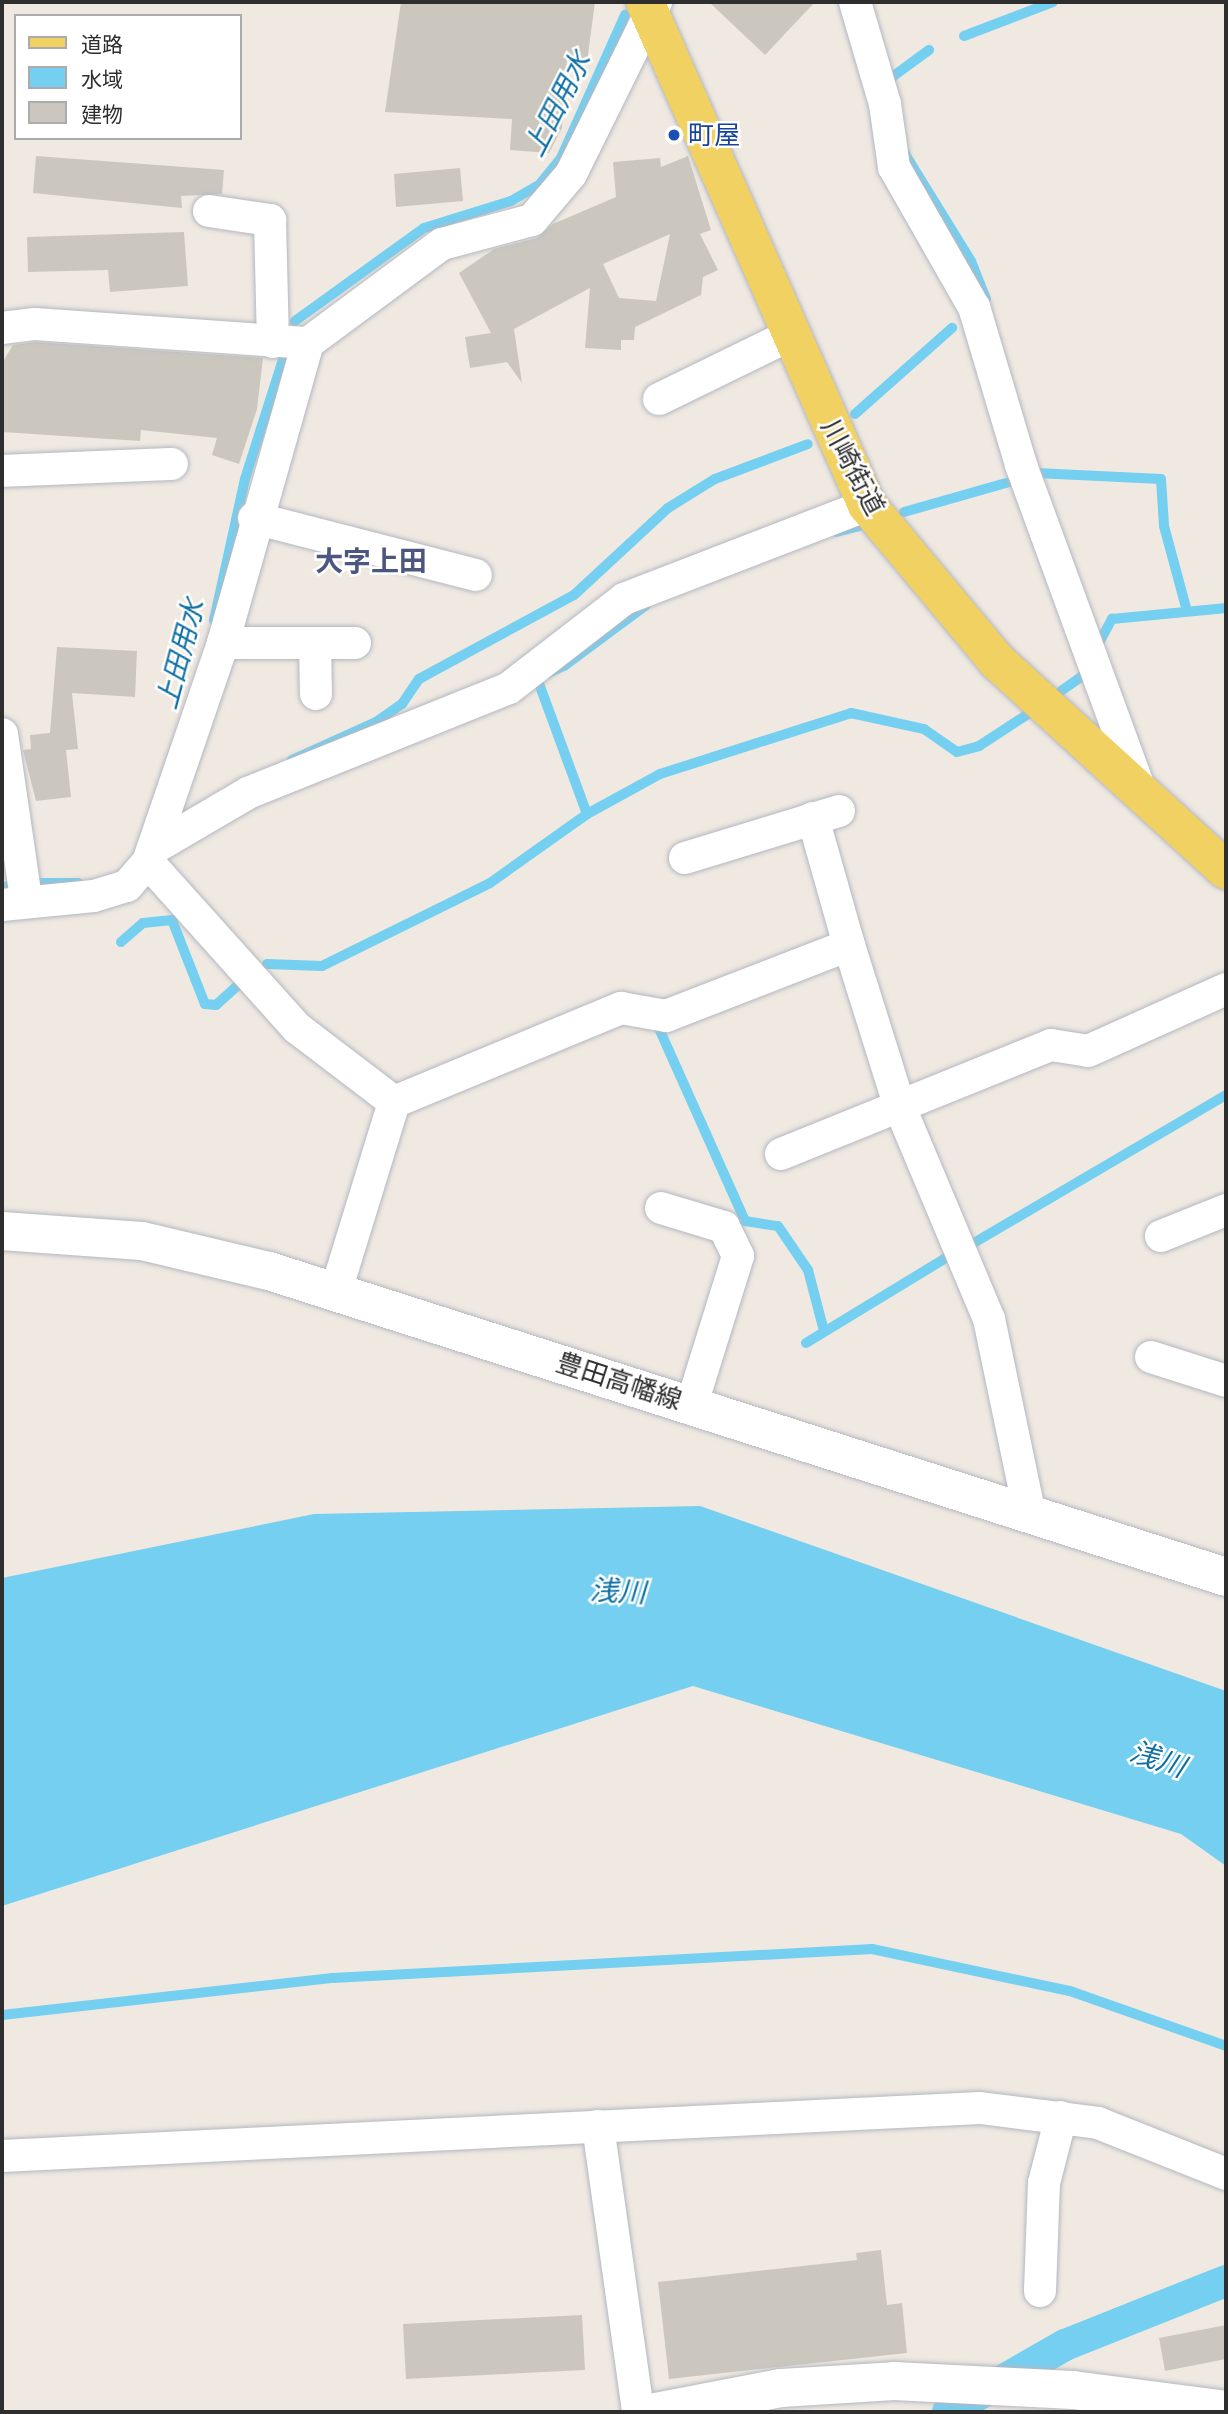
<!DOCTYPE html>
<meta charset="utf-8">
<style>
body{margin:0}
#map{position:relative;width:1228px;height:2414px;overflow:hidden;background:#efe9e1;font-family:"PT Sans Narrow","Noto Sans JP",sans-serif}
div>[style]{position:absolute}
.water>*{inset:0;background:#75cff0}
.stream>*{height:10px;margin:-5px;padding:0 5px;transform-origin:5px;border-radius:5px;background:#75cff0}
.canal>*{height:32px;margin:-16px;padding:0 16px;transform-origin:16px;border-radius:16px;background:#75cff0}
.building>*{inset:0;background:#cbc7bf}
.roads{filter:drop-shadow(0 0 2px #b4b7c1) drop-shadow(0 0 2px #b4b7c1)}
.minor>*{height:32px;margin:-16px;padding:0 16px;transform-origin:16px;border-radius:16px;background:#fff}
.tertiary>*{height:38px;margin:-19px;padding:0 19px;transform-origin:19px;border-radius:19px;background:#fff}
.secondary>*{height:38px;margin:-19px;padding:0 19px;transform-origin:19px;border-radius:19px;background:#fff}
.primary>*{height:38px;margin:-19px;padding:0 19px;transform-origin:19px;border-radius:19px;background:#f2d163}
.dots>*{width:19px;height:19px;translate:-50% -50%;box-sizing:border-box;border:4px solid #fff;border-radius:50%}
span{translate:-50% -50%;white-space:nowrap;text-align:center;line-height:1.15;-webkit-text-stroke:5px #fff;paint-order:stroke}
.transit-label{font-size:26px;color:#164399}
.left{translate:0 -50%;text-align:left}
.street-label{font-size:26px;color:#2e2e2e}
.water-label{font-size:28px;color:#0d6fa3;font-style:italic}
.neighbourhood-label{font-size:28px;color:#4d5680;font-weight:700}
.frame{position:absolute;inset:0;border:4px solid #2e2e2e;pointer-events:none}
.legend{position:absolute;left:14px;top:14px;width:228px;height:126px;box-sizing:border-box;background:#fff;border:2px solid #ababab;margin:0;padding:9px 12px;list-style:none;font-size:21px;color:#2e2e2e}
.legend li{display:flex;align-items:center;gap:14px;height:35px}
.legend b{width:35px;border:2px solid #ababab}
</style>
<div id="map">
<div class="water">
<div style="clip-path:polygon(700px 1506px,1226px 1691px,1226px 1866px,1181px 1834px,693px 1686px,2px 1906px,2px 1578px,314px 1514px)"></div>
</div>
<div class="stream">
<div style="left:964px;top:36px;width:95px;rotate:-20.9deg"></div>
<div style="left:888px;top:80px;width:51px;rotate:-36.2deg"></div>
<div style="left:903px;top:151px;width:129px;rotate:58.3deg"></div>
<div style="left:971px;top:261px;width:41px;rotate:68.5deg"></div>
<div style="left:295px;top:321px;width:159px;rotate:-35.8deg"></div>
<div style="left:424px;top:228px;width:91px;rotate:-17.2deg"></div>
<div style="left:511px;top:201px;width:34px;rotate:-30deg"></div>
<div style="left:540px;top:184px;width:33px;rotate:-51deg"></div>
<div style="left:561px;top:158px;width:157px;rotate:-65.9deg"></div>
<div style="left:855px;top:414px;width:130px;rotate:-41.6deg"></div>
<div style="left:1036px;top:473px;width:125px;rotate:2.7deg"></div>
<div style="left:1161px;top:479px;width:47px;rotate:86.3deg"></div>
<div style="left:1164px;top:526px;width:88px;rotate:74.9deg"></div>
<div style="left:904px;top:512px;width:116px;rotate:-15.9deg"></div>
<div style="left:836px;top:532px;width:33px;rotate:-14deg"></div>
<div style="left:214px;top:620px;width:144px;rotate:-77.6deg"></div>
<div style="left:245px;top:479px;width:126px;rotate:-72.4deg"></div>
<div style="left:1098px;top:645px;width:30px;rotate:-62deg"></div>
<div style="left:1112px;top:619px;width:115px;rotate:-5.5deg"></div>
<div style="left:1061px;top:691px;width:32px;rotate:-35deg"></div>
<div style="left:292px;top:760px;width:92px;rotate:-24.3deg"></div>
<div style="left:376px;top:722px;width:32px;rotate:-35deg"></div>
<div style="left:402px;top:704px;width:30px;rotate:-56deg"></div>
<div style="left:419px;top:679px;width:176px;rotate:-28.5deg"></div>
<div style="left:574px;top:595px;width:128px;rotate:-42.8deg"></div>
<div style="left:668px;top:508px;width:55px;rotate:-31.7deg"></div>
<div style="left:715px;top:479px;width:99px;rotate:-20.6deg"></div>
<div style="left:587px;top:814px;width:145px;rotate:-110.2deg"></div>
<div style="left:537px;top:678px;width:30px;rotate:-24deg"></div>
<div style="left:564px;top:666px;width:102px;rotate:-36.6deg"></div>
<div style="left:40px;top:883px;width:38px"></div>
<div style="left:2px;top:888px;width:6px;rotate:-18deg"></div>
<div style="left:121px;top:942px;width:29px;rotate:-41deg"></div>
<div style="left:143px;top:923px;width:29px;rotate:-6deg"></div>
<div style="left:172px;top:920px;width:90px;rotate:68.6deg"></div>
<div style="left:205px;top:1004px;width:11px;rotate:5deg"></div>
<div style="left:216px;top:1005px;width:28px;rotate:-42deg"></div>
<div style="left:267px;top:964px;width:55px;rotate:2.1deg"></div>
<div style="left:322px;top:966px;width:187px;rotate:-26.3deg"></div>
<div style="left:490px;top:883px;width:119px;rotate:-35.4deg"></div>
<div style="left:587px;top:814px;width:83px;rotate:-28.7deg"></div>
<div style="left:660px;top:774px;width:201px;rotate:-17.7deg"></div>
<div style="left:851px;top:713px;width:75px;rotate:12.4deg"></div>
<div style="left:924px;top:729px;width:40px;rotate:34.9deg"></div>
<div style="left:957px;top:752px;width:23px;rotate:-15deg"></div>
<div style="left:979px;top:746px;width:59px;rotate:-33.1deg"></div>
<div style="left:657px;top:1024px;width:216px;rotate:65.9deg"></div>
<div style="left:745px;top:1221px;width:33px;rotate:9deg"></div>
<div style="left:778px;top:1226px;width:53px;rotate:55.7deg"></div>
<div style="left:808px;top:1270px;width:63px;rotate:75.3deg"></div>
<div style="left:972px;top:1244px;width:294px;rotate:-30.4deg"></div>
<div style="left:806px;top:1343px;width:164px;rotate:-31.3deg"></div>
<div style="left:2px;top:2015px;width:333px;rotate:-6.4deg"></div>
<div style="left:333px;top:1978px;width:540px;rotate:-3.08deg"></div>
<div style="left:872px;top:1949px;width:202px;rotate:12deg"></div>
<div style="left:1070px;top:1991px;width:165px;rotate:19.4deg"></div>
<div style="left:1204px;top:2291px;width:26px;rotate:-31deg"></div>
</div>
<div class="canal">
<div style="left:948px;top:2412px;width:135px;rotate:-29.8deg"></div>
<div style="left:1065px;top:2345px;width:173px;rotate:-21.7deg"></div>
</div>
<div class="building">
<div style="clip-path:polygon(401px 2px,595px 2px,587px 62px,567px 59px,562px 128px,549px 153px,510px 150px,512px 119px,385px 112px)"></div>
<div style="clip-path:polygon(709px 2px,815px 2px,765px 55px)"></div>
<div style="clip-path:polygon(36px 156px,224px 170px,222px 194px,181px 196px,182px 208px,33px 193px)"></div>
<div style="clip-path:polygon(evenodd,688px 156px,711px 230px,700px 234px,718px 270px,703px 277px,701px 295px,635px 327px,634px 340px,621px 340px,621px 350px,585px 348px,590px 288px,514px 329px,522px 383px,507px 362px,470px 368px,465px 337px,491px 333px,459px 273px,494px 249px,537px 238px,553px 224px,616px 197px,613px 162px,660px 158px,661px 167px,688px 156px,670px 234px,656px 301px,619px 298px,603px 264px,670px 234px)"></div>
<div style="clip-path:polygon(460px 168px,463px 201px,396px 207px,394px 174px)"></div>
<div style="clip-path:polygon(184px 232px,188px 286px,110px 292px,108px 270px,28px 272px,27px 237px)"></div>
<div style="clip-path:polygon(35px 342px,263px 358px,257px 409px,239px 464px,212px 455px,217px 438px,141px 430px,140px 441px,2px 432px,2px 363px,13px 345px)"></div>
<div style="clip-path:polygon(57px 647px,137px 651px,135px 697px,72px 693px,78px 749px,66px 750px,71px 797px,36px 801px,23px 750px,31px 749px,30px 735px,50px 733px)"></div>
<div style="clip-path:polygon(881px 2250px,887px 2305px,902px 2303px,907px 2353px,669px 2379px,658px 2282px,857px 2260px,856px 2253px)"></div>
<div style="clip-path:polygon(582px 2315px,585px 2370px,406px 2379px,403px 2324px)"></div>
<div style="clip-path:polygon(1226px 2325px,1226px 2359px,1165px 2371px,1159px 2338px)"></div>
</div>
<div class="roads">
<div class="minor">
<div style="left:855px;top:2px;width:106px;rotate:73.6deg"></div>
<div style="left:885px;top:104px;width:64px;rotate:81.9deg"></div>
<div style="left:894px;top:167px;width:161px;rotate:60.3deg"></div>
<div style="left:974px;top:307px;width:165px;rotate:73.4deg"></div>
<div style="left:1021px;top:465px;width:340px;rotate:69.9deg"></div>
<div style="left:209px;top:211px;width:62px;rotate:8.4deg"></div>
<div style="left:270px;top:220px;width:122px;rotate:88.6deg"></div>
<div style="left:2px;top:328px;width:33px;rotate:-7deg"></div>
<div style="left:35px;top:324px;width:274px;rotate:4deg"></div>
<div style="left:659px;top:399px;width:144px;rotate:-26deg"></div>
<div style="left:2px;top:471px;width:170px;rotate:-2.4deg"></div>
<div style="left:254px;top:518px;width:229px;rotate:14.4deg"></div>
<div style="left:223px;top:643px;width:132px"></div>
<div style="left:315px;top:643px;width:51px;rotate:88.9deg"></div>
<div style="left:2px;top:734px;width:167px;rotate:81.7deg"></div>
<div style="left:813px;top:818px;width:132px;rotate:74.2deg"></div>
<div style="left:156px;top:847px;width:107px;rotate:-30.4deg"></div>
<div style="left:248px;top:793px;width:281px;rotate:-21.9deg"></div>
<div style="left:509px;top:688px;width:145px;rotate:-37.7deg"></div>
<div style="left:624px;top:599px;width:261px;rotate:-21.1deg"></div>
<div style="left:685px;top:858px;width:161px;rotate:-17deg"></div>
<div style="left:148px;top:862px;width:223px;rotate:48.1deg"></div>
<div style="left:297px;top:1028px;width:122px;rotate:37.3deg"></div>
<div style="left:2px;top:905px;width:92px;rotate:-5.6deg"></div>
<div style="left:94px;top:896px;width:34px;rotate:-17deg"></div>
<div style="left:127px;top:886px;width:32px;rotate:-49deg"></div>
<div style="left:148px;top:862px;width:231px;rotate:-71.1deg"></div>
<div style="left:223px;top:643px;width:312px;rotate:-74.2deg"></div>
<div style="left:308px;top:343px;width:167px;rotate:-36.5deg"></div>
<div style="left:442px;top:244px;width:93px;rotate:-14.9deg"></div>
<div style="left:532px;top:220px;width:60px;rotate:-49.7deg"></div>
<div style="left:571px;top:174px;width:192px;rotate:-63.7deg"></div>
<div style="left:781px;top:1154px;width:291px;rotate:-22deg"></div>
<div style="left:1051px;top:1045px;width:37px;rotate:9deg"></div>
<div style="left:1088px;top:1051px;width:151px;rotate:-24.2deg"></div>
<div style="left:661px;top:1208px;width:66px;rotate:16.8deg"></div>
<div style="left:724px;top:1227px;width:32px;rotate:64deg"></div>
<div style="left:738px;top:1256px;width:155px;rotate:107.3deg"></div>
<div style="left:1161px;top:1236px;width:70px;rotate:-21.8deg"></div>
<div style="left:335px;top:1294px;width:201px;rotate:-72.9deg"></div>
<div style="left:394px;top:1102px;width:246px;rotate:-22.5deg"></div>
<div style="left:621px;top:1008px;width:46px;rotate:10.1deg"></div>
<div style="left:666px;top:1016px;width:196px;rotate:-21.2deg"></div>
<div style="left:849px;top:945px;width:168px;rotate:72.6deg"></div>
<div style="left:899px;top:1105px;width:232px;rotate:67.2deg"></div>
<div style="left:989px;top:1319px;width:195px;rotate:78.2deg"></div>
<div style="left:1151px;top:1357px;width:79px;rotate:17.7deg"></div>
<div style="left:598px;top:2126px;width:289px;rotate:82deg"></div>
<div style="left:2px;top:2156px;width:979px;rotate:-2.81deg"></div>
<div style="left:980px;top:2108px;width:119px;rotate:7.2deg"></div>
<div style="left:1098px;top:2123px;width:138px;rotate:21.7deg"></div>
<div style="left:1040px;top:2291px;width:108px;rotate:-87.9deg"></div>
<div style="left:1044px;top:2183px;width:68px;rotate:-75.6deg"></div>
</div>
<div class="tertiary">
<div style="left:656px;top:2412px;width:127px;rotate:-10.9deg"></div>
<div style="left:781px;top:2388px;width:113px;rotate:-3.5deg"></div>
<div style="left:894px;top:2381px;width:179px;rotate:2.9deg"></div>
<div style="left:1073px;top:2390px;width:154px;rotate:7.4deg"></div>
</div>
<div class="secondary">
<div style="left:2px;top:1231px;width:140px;rotate:4.1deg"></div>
<div style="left:142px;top:1241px;width:130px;rotate:13.3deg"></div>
<div style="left:269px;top:1271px;width:1005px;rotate:17.73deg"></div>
</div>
<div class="primary">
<div style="left:645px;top:2px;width:550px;rotate:66.19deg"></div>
<div style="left:867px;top:505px;width:203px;rotate:50.2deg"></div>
<div style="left:997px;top:661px;width:310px;rotate:42.4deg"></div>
</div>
</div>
<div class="dots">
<div style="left:674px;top:135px;background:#1a4fb4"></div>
</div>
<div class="transit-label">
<span class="left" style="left:688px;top:135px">町屋</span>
</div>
<div class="street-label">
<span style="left:853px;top:467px;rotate:62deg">川崎街道</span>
<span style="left:619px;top:1381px;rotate:18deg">豊田高幡線</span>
</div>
<div class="water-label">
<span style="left:557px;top:104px;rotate:-63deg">上田用水</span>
<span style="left:180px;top:654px;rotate:-75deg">上田用水</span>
<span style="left:618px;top:1591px;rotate:3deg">浅川</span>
<span style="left:1158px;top:1759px;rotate:19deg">浅川</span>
</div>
<div class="neighbourhood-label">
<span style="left:371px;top:561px">大字上田</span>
</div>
<div class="frame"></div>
<ul class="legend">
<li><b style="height:9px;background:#f2d163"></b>道路</li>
<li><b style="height:19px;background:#75cff0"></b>水域</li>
<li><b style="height:19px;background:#cbc7bf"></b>建物</li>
</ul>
</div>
